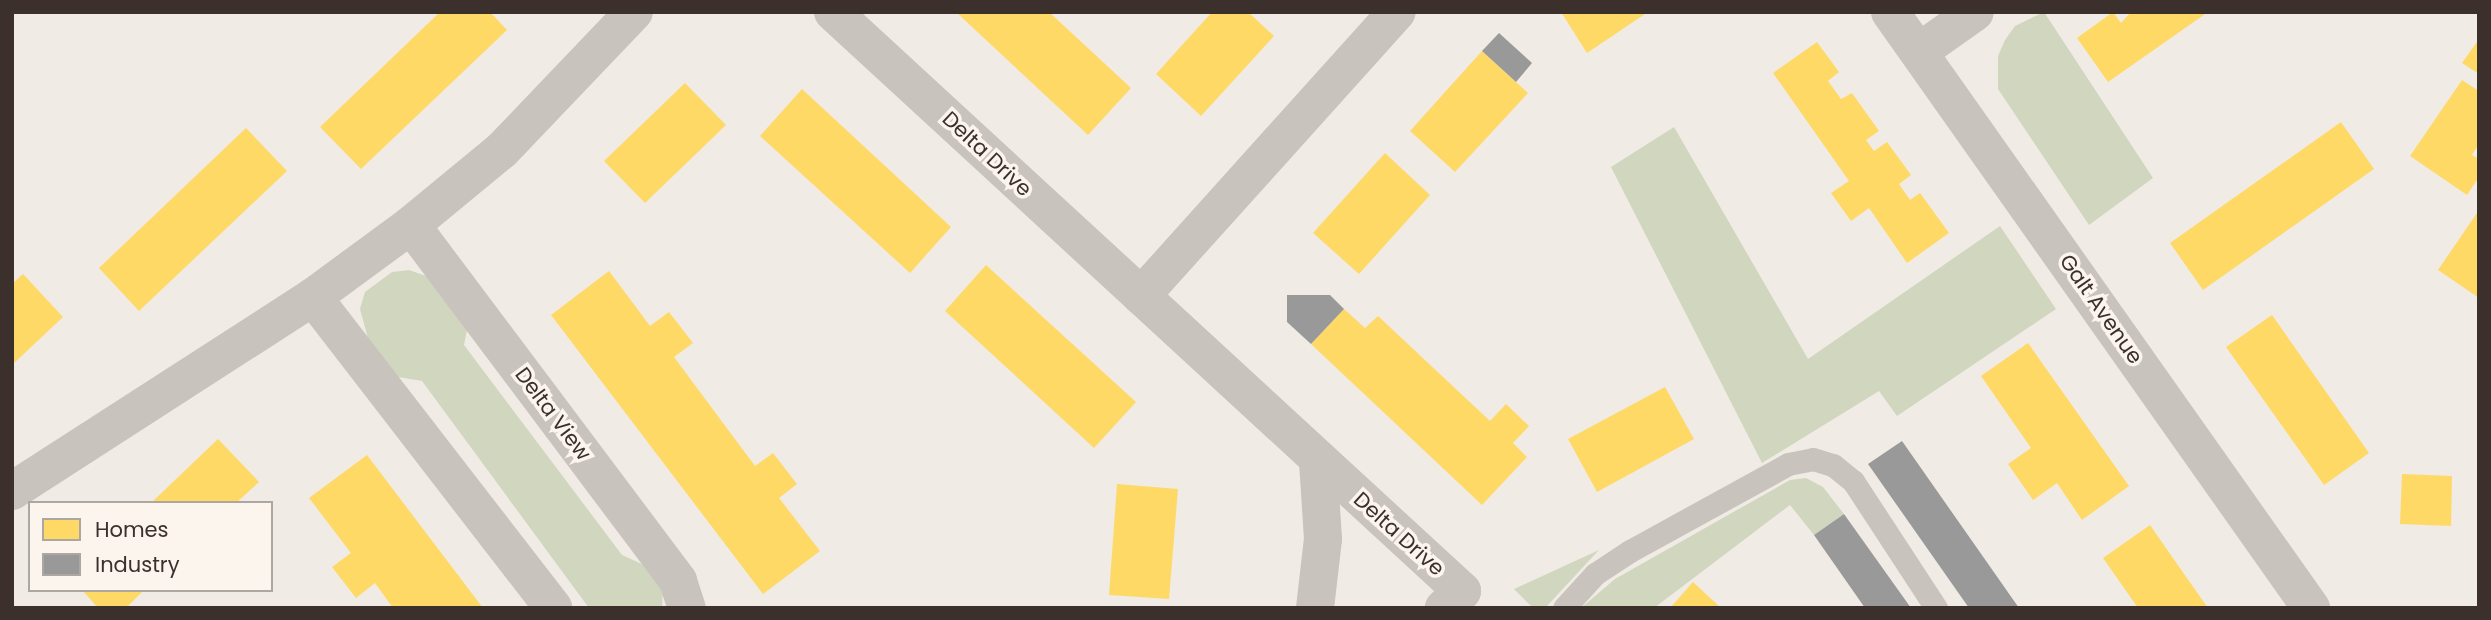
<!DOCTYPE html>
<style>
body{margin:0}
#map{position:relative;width:2491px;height:620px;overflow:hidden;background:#f0ebe5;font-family:Poppins,sans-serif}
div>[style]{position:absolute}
.green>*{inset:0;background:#d1d6bf}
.homes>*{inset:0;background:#ffd966}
.industry>*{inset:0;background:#999}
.lane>*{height:23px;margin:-11.5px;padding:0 11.5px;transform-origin:11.5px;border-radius:11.5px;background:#c9c3be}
.street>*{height:38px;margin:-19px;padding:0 19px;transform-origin:19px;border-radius:19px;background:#c9c3be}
span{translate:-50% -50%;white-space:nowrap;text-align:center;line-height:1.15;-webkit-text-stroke:7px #fbf5ee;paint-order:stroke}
.street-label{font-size:21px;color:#3b302b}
.frame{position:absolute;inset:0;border:14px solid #3b302b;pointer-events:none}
.legend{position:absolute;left:28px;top:501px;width:245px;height:91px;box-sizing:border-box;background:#fbf5ee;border:2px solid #aea6a0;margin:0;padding:9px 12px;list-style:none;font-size:21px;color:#3b302b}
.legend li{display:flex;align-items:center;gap:14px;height:35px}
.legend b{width:35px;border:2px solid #aea6a0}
</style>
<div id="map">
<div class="green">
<div style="clip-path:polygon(2044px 12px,2153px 178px,2089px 225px,1998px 89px,1998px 56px,2005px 40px,2015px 26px)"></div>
<div style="clip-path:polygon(1674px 127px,1808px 359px,2000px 226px,2056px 309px,1897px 416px,1879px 391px,1762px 463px,1611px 167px)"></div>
<div style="clip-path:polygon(409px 270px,426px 276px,468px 325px,464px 345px,622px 555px,655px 570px,663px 586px,662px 608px,589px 608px,422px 381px,398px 377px,369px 342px,360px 309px,365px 292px,392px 272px)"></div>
<div style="clip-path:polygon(1806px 478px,1823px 487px,1844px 514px,1814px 535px,1790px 505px,1654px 608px,1581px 608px,1615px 579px,1790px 480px)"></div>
<div style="clip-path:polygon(1599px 550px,1546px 607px,1533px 608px,1514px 589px)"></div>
</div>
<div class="homes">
<div style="clip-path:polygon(440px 12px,490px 12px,507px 30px,361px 169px,320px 127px)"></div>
<div style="clip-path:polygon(956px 12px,1049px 12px,1131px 88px,1088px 135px)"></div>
<div style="clip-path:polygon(1212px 12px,1248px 12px,1274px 36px,1201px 116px,1156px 74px)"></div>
<div style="clip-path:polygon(1561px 12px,1648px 12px,1587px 53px)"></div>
<div style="clip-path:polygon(2113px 12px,2121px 23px,2131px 12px,2208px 12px,2108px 82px,2077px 38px)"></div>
<div style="clip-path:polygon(2479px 39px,2479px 74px,2462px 63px)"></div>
<div style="clip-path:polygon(1817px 42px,1839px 72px,1828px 81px,1841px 99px,1852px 93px,1879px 131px,1866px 140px,1874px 151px,1887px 142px,1911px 175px,1899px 184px,1910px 200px,1920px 193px,1949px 233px,1907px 263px,1869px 208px,1851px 221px,1831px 193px,1849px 181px,1773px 73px)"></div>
<div style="clip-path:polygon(1482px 51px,1528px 93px,1455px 172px,1410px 131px)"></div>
<div style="clip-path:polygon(2462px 80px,2479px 91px,2479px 144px,2472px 155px,2479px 159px,2479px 177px,2467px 195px,2410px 156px)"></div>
<div style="clip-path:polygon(685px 83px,726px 125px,645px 203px,604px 161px)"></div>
<div style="clip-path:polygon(802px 89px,951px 227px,910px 273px,760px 136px)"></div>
<div style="clip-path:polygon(2341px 122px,2374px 169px,2203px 290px,2170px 243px)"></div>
<div style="clip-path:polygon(246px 128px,287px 171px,139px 311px,99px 268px)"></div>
<div style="clip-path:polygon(1385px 153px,1430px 195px,1359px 274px,1313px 233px)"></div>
<div style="clip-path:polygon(2479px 210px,2479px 298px,2438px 270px)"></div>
<div style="clip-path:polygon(986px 265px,1136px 402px,1094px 448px,945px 311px)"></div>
<div style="clip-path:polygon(609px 271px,650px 326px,669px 312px,693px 343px,674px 357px,755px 466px,773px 453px,797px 484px,779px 498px,820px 551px,763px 594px,551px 315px)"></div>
<div style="clip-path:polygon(23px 274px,63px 317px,12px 365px,12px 284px)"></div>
<div style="clip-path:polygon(1344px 309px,1365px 328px,1378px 316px,1490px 421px,1506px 404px,1529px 426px,1513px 443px,1527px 457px,1482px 505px,1311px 344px)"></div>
<div style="clip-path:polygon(2272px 315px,2369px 453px,2324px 485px,2226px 347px)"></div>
<div style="clip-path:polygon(2028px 343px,2129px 486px,2082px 520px,2057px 483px,2033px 500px,2008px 464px,2031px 448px,1981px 376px)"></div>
<div style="clip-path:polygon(1665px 387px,1694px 439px,1597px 492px,1568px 439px)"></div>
<div style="clip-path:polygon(218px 439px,259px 482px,236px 503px,151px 503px)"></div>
<div style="clip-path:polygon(367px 455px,420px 525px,483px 608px,393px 608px,375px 583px,356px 598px,332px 567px,351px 553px,309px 498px)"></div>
<div style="clip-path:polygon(2402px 474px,2452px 476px,2451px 526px,2400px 524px)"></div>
<div style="clip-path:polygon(1117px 484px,1178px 489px,1169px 599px,1109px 595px)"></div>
<div style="clip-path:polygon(2150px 525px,2175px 561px,2208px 608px,2138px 608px,2103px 558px)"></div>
<div style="clip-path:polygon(1693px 582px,1721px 608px,1670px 608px)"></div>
<div style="clip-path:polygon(82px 590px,144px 590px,126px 608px,98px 608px)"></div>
</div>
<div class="industry">
<div style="clip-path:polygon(1499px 33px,1532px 63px,1516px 82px,1482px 51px)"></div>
<div style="clip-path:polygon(1287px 295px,1330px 295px,1344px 309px,1311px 344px,1287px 322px)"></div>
<div style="clip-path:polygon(1902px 441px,2019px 608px,1969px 608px,1868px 464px)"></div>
<div style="clip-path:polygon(1844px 514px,1911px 608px,1865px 608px,1814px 535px)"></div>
</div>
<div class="lane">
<div style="left:1564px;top:608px;width:46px;rotate:-47.6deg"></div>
<div style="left:1595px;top:574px;width:42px;rotate:-33.3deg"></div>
<div style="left:1630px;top:551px;width:180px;rotate:-28.8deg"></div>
<div style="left:1788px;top:464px;width:25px;rotate:-11deg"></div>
<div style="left:1813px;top:459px;width:21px;rotate:17deg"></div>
<div style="left:1833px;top:465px;width:26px;rotate:39deg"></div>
<div style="left:1853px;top:481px;width:152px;rotate:56.8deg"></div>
</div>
<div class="street">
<div style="left:833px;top:12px;width:855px;rotate:42.63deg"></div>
<div style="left:1462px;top:591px;width:25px;rotate:137deg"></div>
<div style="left:1890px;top:12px;width:730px;rotate:54.76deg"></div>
<div style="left:1920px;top:51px;width:67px;rotate:-35.3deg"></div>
<div style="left:411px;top:225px;width:445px;rotate:53.1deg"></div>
<div style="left:678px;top:581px;width:28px;rotate:72deg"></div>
<div style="left:1141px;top:296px;width:382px;rotate:-48deg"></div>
<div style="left:313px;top:297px;width:393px;rotate:52.3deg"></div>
<div style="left:12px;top:491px;width:358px;rotate:-32.8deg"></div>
<div style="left:313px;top:297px;width:122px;rotate:-36.3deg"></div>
<div style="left:411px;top:225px;width:118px;rotate:-39.5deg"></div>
<div style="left:502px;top:150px;width:191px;rotate:-46.3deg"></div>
<div style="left:1315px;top:608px;width:69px;rotate:-83.4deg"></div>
<div style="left:1323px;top:539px;width:78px;rotate:-93.7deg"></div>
</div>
<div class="street-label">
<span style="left:987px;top:154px;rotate:43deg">Delta Drive</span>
<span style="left:2101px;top:309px;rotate:55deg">Galt Avenue</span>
<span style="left:553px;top:414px;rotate:53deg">Delta View</span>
<span style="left:1399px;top:534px;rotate:42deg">Delta Drive</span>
</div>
<div class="frame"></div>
<ul class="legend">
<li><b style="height:19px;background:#ffd966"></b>Homes</li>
<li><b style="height:19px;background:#999"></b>Industry</li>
</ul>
</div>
